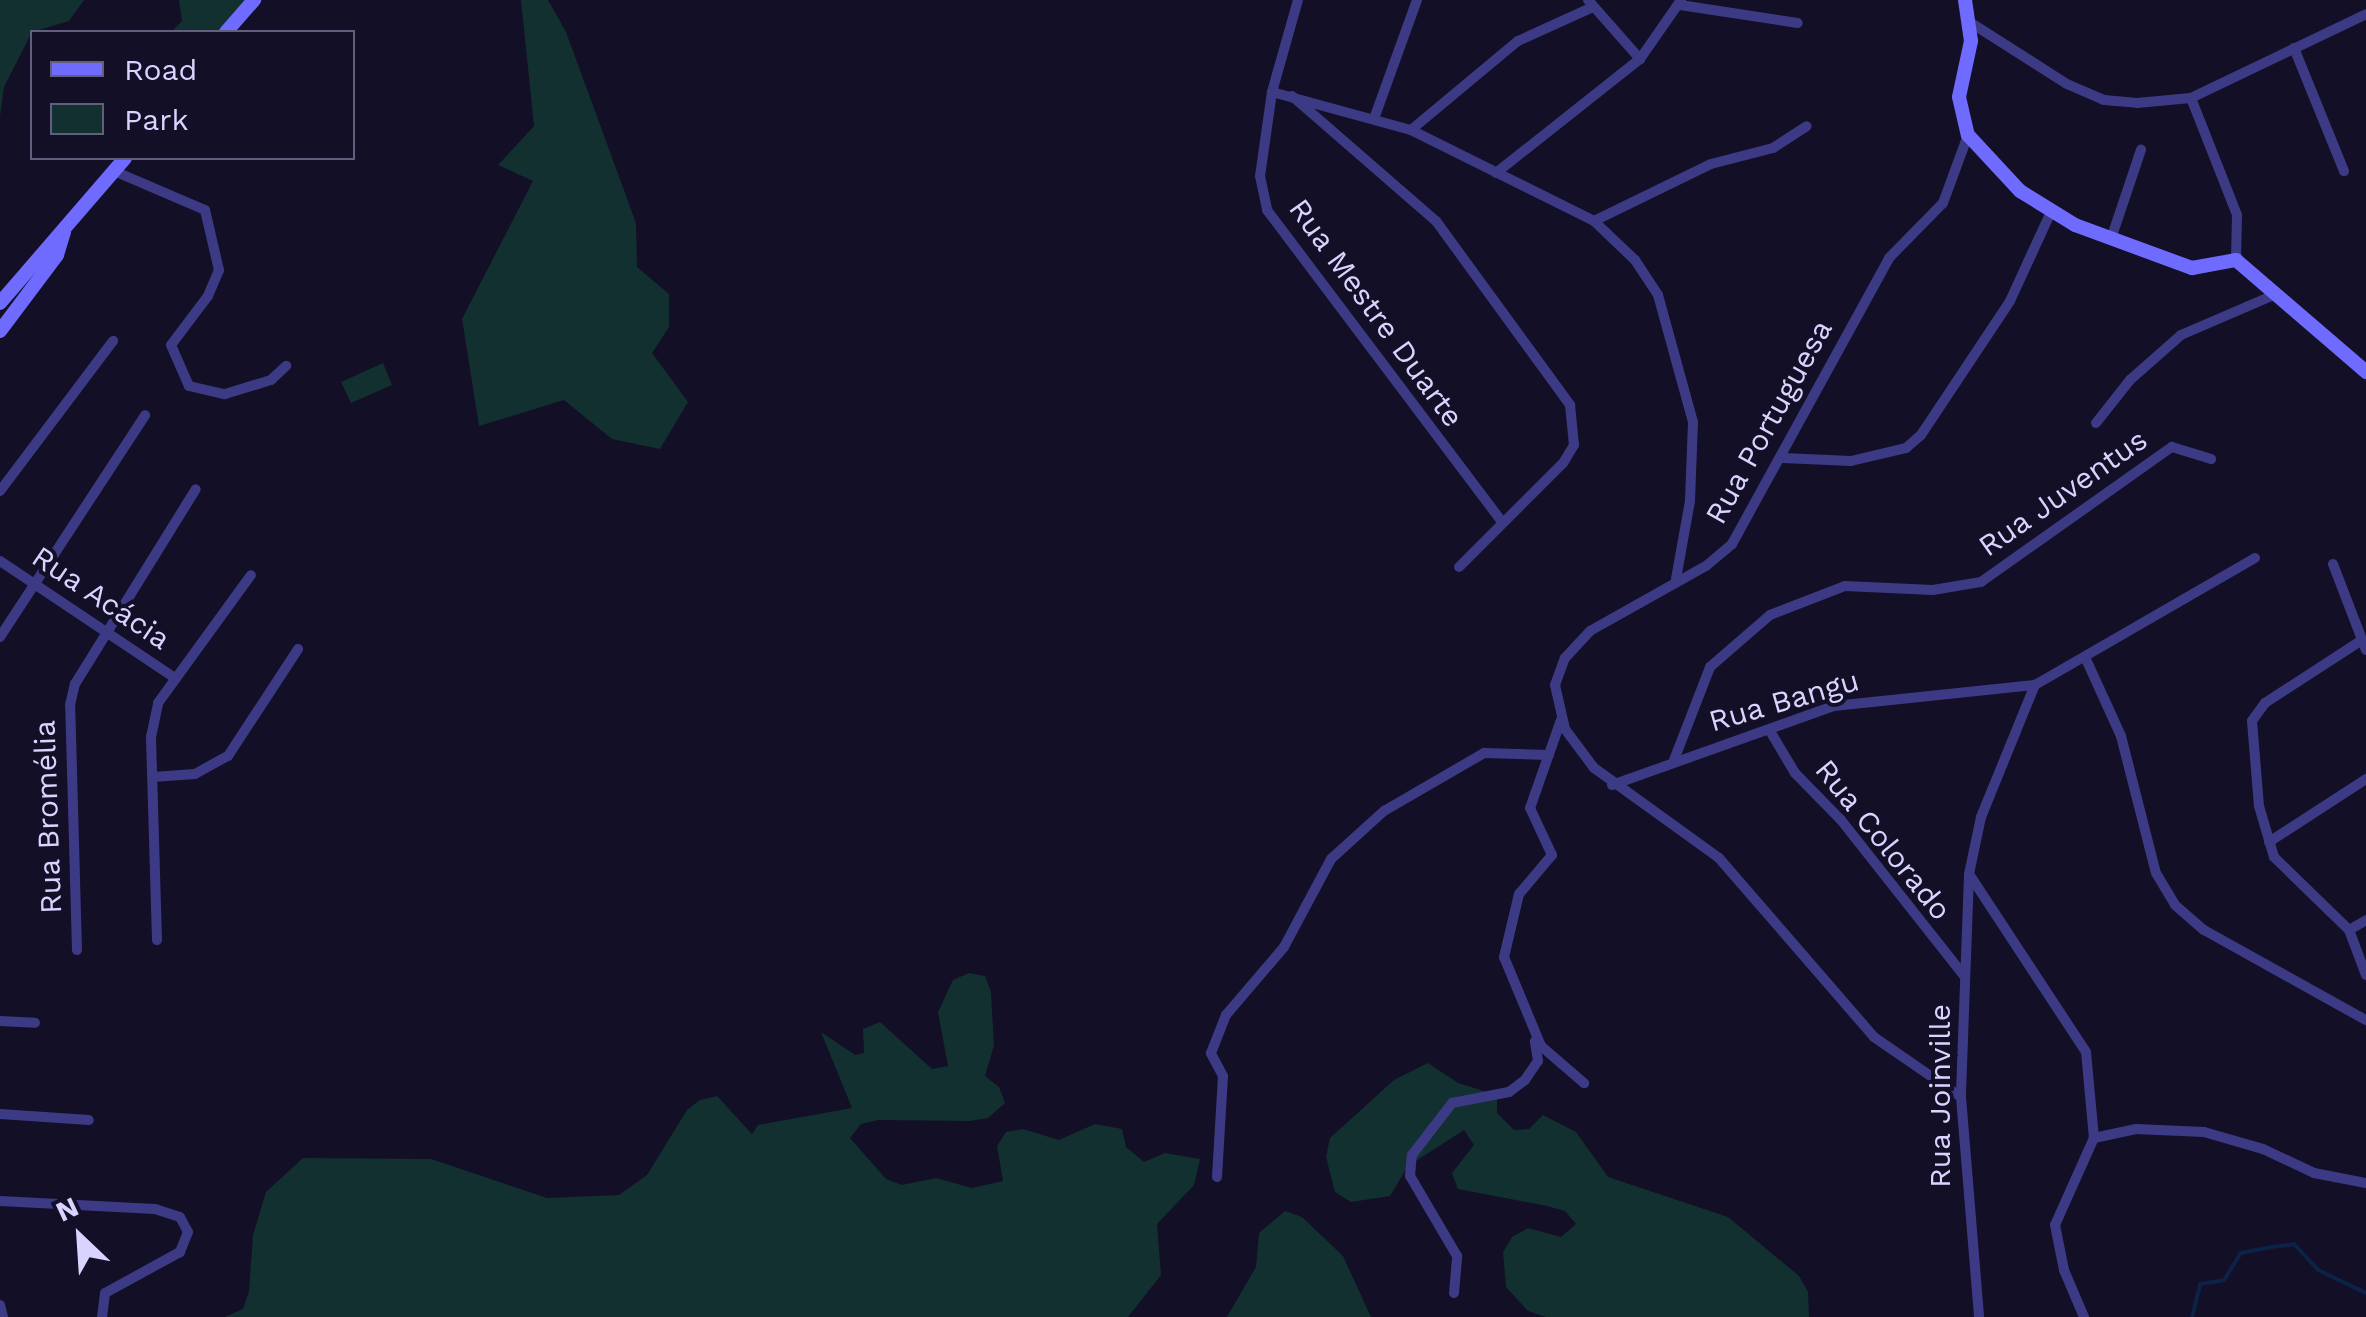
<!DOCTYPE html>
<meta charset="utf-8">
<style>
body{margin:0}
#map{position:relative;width:2366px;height:1317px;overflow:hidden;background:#130f26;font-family:"Work Sans",sans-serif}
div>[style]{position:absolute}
.green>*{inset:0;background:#12302f}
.stream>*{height:4px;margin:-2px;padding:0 2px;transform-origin:2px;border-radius:2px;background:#0c2248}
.street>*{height:10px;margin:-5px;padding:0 5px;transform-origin:5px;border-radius:5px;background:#3d3a85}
.secondary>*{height:14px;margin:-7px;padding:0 7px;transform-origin:7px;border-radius:7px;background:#6f6bff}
span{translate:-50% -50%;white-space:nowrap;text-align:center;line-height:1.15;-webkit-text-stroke:8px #130f26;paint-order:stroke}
.street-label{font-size:30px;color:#d9d4ff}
.legend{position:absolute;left:30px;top:30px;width:325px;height:130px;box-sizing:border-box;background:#130f26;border:2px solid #625e7d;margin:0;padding:12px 18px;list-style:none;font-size:30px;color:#d9d4ff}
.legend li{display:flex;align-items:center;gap:20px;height:50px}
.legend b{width:50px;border:2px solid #625e7d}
.north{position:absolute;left:30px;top:1187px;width:100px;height:100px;-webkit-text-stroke:8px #130f26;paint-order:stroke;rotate:335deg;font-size:28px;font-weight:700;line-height:40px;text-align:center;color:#d9d4ff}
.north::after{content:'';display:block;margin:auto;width:35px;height:45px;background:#d9d4ff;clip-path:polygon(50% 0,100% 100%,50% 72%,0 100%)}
</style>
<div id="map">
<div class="green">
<div style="clip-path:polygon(0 0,84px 0,69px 21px,32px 32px,4px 87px,0 116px)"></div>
<div style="clip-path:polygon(179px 0,248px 0,224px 32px,171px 32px,182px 21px)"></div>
<div style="clip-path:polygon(521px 0,548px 0,566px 32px,636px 223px,637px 267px,669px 294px,669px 327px,652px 353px,688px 402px,660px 449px,612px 439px,564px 400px,479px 426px,462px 319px,533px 181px,498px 165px,534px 126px)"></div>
<div style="clip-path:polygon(383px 363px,392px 385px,351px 403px,341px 382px)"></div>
<div style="clip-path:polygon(969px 973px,985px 976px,991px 992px,994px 1045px,985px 1076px,999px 1087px,1005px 1103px,988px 1118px,970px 1121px,878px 1120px,861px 1124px,850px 1138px,886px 1179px,902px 1185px,936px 1178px,972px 1188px,1003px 1181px,997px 1146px,1006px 1132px,1023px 1129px,1059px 1140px,1095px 1124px,1122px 1129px,1126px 1147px,1144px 1162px,1165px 1153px,1200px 1159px,1194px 1185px,1157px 1224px,1161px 1275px,1128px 1317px,225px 1317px,243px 1309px,249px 1291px,253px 1235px,266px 1192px,303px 1158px,431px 1159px,547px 1198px,619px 1195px,647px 1175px,687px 1110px,700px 1100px,717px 1096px,752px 1134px,758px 1125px,852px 1108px,821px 1032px,855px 1055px,864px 1053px,863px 1029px,880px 1022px,932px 1069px,948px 1066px,938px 1012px,953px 980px)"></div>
<div style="clip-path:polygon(1428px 1063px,1458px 1083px,1497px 1095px,1497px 1113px,1514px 1130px,1529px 1129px,1543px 1115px,1576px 1132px,1608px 1177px,1728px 1217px,1799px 1276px,1808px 1292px,1809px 1317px,1546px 1317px,1528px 1311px,1506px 1287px,1503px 1252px,1512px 1237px,1528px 1228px,1561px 1237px,1576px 1224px,1565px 1211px,1547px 1206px,1458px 1189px,1452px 1173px,1474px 1145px,1464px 1130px,1408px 1166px,1390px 1196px,1351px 1202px,1335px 1192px,1326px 1157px,1330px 1138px,1394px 1080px)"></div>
<div style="clip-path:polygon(1285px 1211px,1302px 1217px,1343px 1256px,1371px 1317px,1227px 1317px,1256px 1267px,1259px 1233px)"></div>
</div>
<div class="stream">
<div style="left:2192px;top:1317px;width:34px;rotate:-76deg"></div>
<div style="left:2200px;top:1284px;width:24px;rotate:-9deg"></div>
<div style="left:2224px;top:1280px;width:32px;rotate:-58deg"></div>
<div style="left:2241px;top:1253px;width:31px;rotate:-11deg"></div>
<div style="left:2271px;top:1247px;width:23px;rotate:-7deg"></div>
<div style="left:2294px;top:1244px;width:35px;rotate:47deg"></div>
<div style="left:2318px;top:1270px;width:53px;rotate:25.6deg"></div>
</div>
<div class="street">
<div style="left:1298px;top:0;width:96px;rotate:105.8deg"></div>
<div style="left:1272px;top:92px;width:85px;rotate:98.1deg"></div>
<div style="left:1260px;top:176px;width:35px;rotate:78deg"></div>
<div style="left:1267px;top:210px;width:391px;rotate:53deg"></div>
<div style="left:1588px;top:0;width:79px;rotate:48.6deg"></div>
<div style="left:1680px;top:5px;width:119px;rotate:8.7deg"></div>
<div style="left:1968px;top:21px;width:117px;rotate:32.5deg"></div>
<div style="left:2067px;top:84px;width:40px;rotate:23.4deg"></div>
<div style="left:2104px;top:100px;width:33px;rotate:5deg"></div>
<div style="left:2137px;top:103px;width:54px;rotate:-5.3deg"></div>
<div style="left:2191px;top:98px;width:194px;rotate:-25.6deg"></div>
<div style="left:2294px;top:48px;width:133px;rotate:67.9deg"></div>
<div style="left:1272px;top:92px;width:144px;rotate:15.3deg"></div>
<div style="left:1411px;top:130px;width:204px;rotate:26.4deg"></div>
<div style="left:1594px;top:221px;width:57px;rotate:43.6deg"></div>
<div style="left:1635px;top:260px;width:42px;rotate:56.7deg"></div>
<div style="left:1658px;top:295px;width:132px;rotate:74.6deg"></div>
<div style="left:1693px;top:422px;width:79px;rotate:92.2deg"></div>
<div style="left:1690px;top:501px;width:79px;rotate:100.2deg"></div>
<div style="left:1292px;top:96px;width:191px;rotate:41deg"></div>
<div style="left:1436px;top:221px;width:228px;rotate:53.9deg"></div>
<div style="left:1570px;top:405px;width:40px;rotate:84.3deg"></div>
<div style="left:1574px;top:445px;width:21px;rotate:121deg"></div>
<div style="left:1563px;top:463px;width:147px;rotate:135deg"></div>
<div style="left:2191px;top:98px;width:126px;rotate:68.5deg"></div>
<div style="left:2237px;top:215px;width:45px;rotate:91.3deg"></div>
<div style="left:1375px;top:116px;width:123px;rotate:-70.1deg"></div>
<div style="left:1411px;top:130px;width:139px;rotate:-39.8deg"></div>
<div style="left:1518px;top:41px;width:82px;rotate:-24.4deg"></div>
<div style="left:114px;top:171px;width:99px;rotate:23.2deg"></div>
<div style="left:205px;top:210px;width:62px;rotate:76.9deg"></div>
<div style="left:219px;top:270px;width:28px;rotate:113deg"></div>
<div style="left:208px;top:296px;width:61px;rotate:127.1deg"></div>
<div style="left:171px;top:345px;width:45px;rotate:66.3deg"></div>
<div style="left:189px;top:386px;width:37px;rotate:13deg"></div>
<div style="left:225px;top:394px;width:48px;rotate:-16.9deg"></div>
<div style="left:271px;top:380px;width:21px;rotate:-43deg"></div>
<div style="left:1496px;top:173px;width:184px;rotate:-38.4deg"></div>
<div style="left:1640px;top:59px;width:72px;rotate:-55.2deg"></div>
<div style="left:1594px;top:221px;width:130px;rotate:-26deg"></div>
<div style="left:1711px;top:164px;width:64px;rotate:-14.5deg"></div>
<div style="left:1773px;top:148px;width:40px;rotate:-32.9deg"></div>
<div style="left:2113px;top:233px;width:88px;rotate:-71.4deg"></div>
<div style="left:2096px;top:423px;width:55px;rotate:-51.7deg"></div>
<div style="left:2130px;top:380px;width:68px;rotate:-41.4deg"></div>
<div style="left:2181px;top:335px;width:103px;rotate:-23.3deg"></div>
<div style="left:1783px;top:458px;width:68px;rotate:2.5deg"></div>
<div style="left:1851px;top:461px;width:57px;rotate:-13.3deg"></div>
<div style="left:1906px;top:448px;width:20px;rotate:-41deg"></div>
<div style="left:1921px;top:435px;width:161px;rotate:-56.4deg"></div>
<div style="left:2010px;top:301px;width:98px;rotate:-65.3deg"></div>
<div style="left:0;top:491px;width:188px;rotate:-53deg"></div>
<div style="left:0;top:561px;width:208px;rotate:33.8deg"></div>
<div style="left:2333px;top:564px;width:92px;rotate:69deg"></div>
<div style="left:0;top:637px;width:265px;rotate:-56.8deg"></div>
<div style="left:2362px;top:640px;width:116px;rotate:147deg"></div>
<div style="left:2265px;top:703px;width:22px;rotate:126deg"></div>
<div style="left:2252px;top:721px;width:85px;rotate:85.3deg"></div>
<div style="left:2259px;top:806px;width:53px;rotate:73.6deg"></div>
<div style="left:2274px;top:857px;width:105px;rotate:44.2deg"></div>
<div style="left:2349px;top:930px;width:48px;rotate:69.3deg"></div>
<div style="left:2085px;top:657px;width:87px;rotate:65.5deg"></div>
<div style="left:2121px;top:736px;width:141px;rotate:75.7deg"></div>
<div style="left:2156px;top:873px;width:37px;rotate:59deg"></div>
<div style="left:2175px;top:905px;width:38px;rotate:41deg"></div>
<div style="left:2204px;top:930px;width:185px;rotate:29.1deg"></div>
<div style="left:1561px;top:720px;width:93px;rotate:109.4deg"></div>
<div style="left:1530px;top:808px;width:52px;rotate:64.9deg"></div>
<div style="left:1552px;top:855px;width:51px;rotate:130.2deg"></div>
<div style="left:1519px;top:894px;width:65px;rotate:103.4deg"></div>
<div style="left:1504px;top:957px;width:96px;rotate:67.4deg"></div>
<div style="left:1541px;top:1046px;width:57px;rotate:40.7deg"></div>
<div style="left:1770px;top:731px;width:49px;rotate:59.2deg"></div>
<div style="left:1795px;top:773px;width:66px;rotate:45.6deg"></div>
<div style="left:1841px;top:820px;width:199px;rotate:51.7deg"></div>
<div style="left:1674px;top:760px;width:100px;rotate:-68.8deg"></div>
<div style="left:1710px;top:667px;width:79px;rotate:-40.9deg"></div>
<div style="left:1770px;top:615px;width:80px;rotate:-21.1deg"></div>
<div style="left:1845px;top:586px;width:88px;rotate:2.6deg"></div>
<div style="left:1933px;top:590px;width:49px;rotate:-9.5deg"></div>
<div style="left:1981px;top:582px;width:234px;rotate:-35.3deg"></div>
<div style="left:2172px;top:447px;width:41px;rotate:17.1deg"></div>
<div style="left:153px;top:777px;width:42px;rotate:-4.1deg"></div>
<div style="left:195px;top:774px;width:38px;rotate:-29deg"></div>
<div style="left:228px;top:756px;width:128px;rotate:-56.8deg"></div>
<div style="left:1612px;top:785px;width:236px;rotate:-19.6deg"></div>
<div style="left:1834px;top:706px;width:202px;rotate:-6deg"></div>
<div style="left:2269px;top:842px;width:116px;rotate:-33deg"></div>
<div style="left:1969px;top:875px;width:222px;rotate:92.1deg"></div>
<div style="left:1961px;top:1097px;width:221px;rotate:85.3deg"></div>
<div style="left:2349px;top:930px;width:20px;rotate:-30deg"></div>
<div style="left:157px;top:940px;width:203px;rotate:-91.7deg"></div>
<div style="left:151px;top:737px;width:35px;rotate:-78deg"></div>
<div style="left:158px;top:703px;width:158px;rotate:-54deg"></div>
<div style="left:77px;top:950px;width:245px;rotate:-91.6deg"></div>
<div style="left:70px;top:705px;width:22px;rotate:-77deg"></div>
<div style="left:75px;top:684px;width:229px;rotate:-58.2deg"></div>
<div style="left:0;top:1021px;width:35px;rotate:3deg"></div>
<div style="left:1961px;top:1097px;width:106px;rotate:-145.4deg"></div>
<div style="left:1874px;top:1037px;width:237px;rotate:-130.9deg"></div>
<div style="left:1719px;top:858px;width:154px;rotate:-144.2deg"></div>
<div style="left:1594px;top:768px;width:49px;rotate:-126.6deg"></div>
<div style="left:1565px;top:729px;width:45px;rotate:-102.8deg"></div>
<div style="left:1555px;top:685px;width:29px;rotate:-70deg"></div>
<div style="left:1565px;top:658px;width:37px;rotate:-47deg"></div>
<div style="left:1590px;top:631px;width:133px;rotate:-29.3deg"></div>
<div style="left:1706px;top:566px;width:34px;rotate:-40deg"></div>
<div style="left:1732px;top:544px;width:326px;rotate:-61.2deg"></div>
<div style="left:1889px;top:258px;width:77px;rotate:-45.5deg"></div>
<div style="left:1943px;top:203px;width:72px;rotate:-69.8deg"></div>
<div style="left:0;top:1114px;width:89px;rotate:3.9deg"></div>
<div style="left:2094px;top:1138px;width:43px;rotate:-12.1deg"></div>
<div style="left:2136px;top:1129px;width:68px;rotate:2.5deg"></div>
<div style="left:2204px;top:1132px;width:61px;rotate:16.1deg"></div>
<div style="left:2263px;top:1149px;width:56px;rotate:25.2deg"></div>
<div style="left:2314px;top:1173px;width:53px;rotate:10.9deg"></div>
<div style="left:1217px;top:1177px;width:101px;rotate:-86.6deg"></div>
<div style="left:1223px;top:1076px;width:26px;rotate:-118deg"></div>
<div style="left:1211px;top:1053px;width:41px;rotate:-68.5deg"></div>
<div style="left:1226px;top:1015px;width:89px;rotate:-49.5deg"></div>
<div style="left:1284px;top:947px;width:100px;rotate:-61.9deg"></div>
<div style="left:1331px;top:859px;width:72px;rotate:-42.2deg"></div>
<div style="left:1384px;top:811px;width:116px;rotate:-30.1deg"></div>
<div style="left:1484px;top:753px;width:65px;rotate:1.8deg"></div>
<div style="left:0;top:1201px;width:155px;rotate:3deg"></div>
<div style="left:155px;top:1209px;width:26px;rotate:18deg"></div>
<div style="left:180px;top:1217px;width:17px;rotate:62deg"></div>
<div style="left:188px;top:1232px;width:22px;rotate:112deg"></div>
<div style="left:180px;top:1252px;width:85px;rotate:151.3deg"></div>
<div style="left:105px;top:1293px;width:24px;rotate:97deg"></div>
<div style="left:1454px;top:1293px;width:37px;rotate:-85deg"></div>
<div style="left:1457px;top:1256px;width:93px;rotate:-120.4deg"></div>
<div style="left:1410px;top:1176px;width:21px;rotate:-85deg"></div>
<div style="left:1412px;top:1155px;width:66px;rotate:-52.4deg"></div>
<div style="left:1452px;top:1103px;width:58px;rotate:-10.9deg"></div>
<div style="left:1509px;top:1092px;width:20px;rotate:-37deg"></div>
<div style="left:1525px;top:1080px;width:23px;rotate:-56deg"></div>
<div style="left:1538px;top:1061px;width:20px;rotate:-99deg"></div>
<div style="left:0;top:1305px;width:12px;rotate:76deg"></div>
<div style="left:2084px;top:1317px;width:51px;rotate:-113.1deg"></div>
<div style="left:2064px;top:1270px;width:46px;rotate:-101.3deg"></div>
<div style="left:2055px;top:1225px;width:95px;rotate:-65.9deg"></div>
<div style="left:2094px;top:1138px;width:86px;rotate:-95.3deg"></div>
<div style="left:2086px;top:1052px;width:213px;rotate:-123.3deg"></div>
<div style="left:1969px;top:874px;width:58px;rotate:-78.1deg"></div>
<div style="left:1981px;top:817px;width:143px;rotate:-67.8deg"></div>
<div style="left:2035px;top:685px;width:254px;rotate:-30deg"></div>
</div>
<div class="secondary">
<div style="left:1965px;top:0;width:41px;rotate:81.7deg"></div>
<div style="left:1971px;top:41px;width:57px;rotate:102.1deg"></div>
<div style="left:1959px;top:97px;width:39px;rotate:77deg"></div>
<div style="left:1968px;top:135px;width:76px;rotate:47.1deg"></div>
<div style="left:2020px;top:191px;width:65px;rotate:31.7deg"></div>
<div style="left:2075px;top:225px;width:125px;rotate:20.2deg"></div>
<div style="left:2192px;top:268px;width:45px;rotate:-10.3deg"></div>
<div style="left:2236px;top:260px;width:172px;rotate:40.7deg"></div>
<div style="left:226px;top:32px;width:43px;rotate:-48.8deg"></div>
<div style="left:0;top:303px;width:191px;rotate:-49.2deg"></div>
<div style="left:0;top:331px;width:95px;rotate:-53.1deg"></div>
<div style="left:57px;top:255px;width:24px;rotate:-73deg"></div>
</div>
<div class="street-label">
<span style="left:1376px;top:313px;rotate:54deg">Rua Mestre Duarte</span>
<span style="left:1769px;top:422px;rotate:-61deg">Rua Portuguesa</span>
<span style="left:2063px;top:493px;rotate:-35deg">Rua Juventus</span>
<span style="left:101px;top:598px;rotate:34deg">Rua Acácia</span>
<span style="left:1784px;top:701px;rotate:-16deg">Rua Bangu</span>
<span style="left:48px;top:817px;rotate:-92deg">Rua Bromélia</span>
<span style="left:1883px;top:840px;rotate:51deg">Rua Colorado</span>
<span style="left:1940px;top:1096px;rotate:-90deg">Rua Joinville</span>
</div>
<ul class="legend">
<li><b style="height:12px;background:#6f6bff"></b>Road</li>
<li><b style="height:28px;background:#12302f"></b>Park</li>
</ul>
<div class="north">N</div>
</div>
